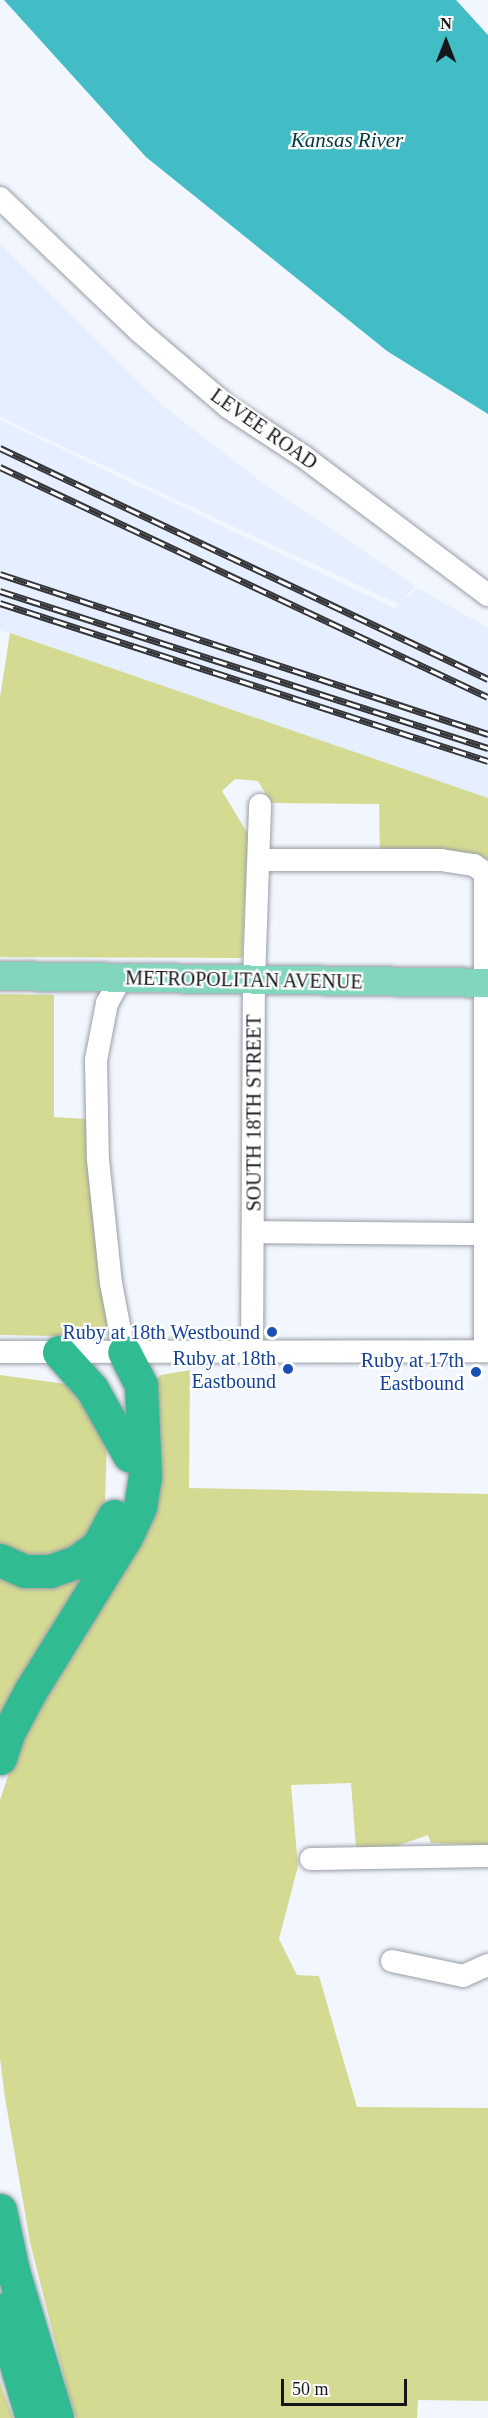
<!DOCTYPE html>
<style>
body{margin:0}
#map{position:relative;width:488px;height:2418px;overflow:hidden;background:#f2f6fe;font-family:"Times New Roman",serif}
div>[style]{position:absolute}
.built>*{inset:0;background:#e6efff}
.green>*{inset:0;background:#d5da92}
.water>*{inset:0;background:#42bcc5}
.roads{filter:drop-shadow(0 0 2px #999ea6) drop-shadow(0 0 2px #999ea6)}
.minor>*{height:22px;margin:-11px;padding:0 11px;transform-origin:11px;border-radius:11px;background:#fff}
.major>*{height:28px;margin:-14px;padding:0 14px;transform-origin:14px;border-radius:14px;background:#83d6be}
.highway>*{height:33px;margin:-16.5px;padding:0 16.5px;transform-origin:16.5px;border-radius:16.5px;background:#31bb92}
.rail>*{height:7px;margin-top:-3.5px;transform-origin:0;background:repeating-linear-gradient(90deg,#fff 0 14px,#343539 0 28px);box-sizing:border-box;border-block:2px solid #343539}
.dots>*{width:16px;height:16px;translate:-50% -50%;box-sizing:border-box;border:3px solid #fff;border-radius:50%}
span{translate:-50% -50%;white-space:nowrap;text-align:center;line-height:1.15;-webkit-text-stroke:4.5px #fff;paint-order:stroke}
.street-label{font-size:20px;color:#151619}
.transit-label{font-size:20px;color:#164399}
.right{translate:-100% -50%;text-align:right}
.water-label{font-size:21px;color:#00393d;font-style:italic}
.north{position:absolute;left:416px;top:12px;width:60px;height:60px;-webkit-text-stroke:4px #fff;paint-order:stroke;rotate:0deg;font-size:16px;font-weight:700;line-height:24px;text-align:center;color:#151619}
.north::after{content:'';display:block;margin:auto;width:21px;height:27px;background:#151619;clip-path:polygon(50% 0,100% 100%,50% 72%,0 100%)}
.scale{position:absolute;left:281px;top:2379px;width:126px;height:27px;box-sizing:border-box;border:3px solid #151619;border-top:0;padding-left:8px;font-size:18px;line-height:21px;white-space:nowrap;color:#151619;-webkit-text-stroke:4px #fff;paint-order:stroke}
</style>
<div id="map">
<div class="built">
<div style="clip-path:polygon(0 244px,162px 405px,264px 484px,415px 586px,401px 602px,418px 588px,488px 628px,488px 799px,0 630px,0 420px,394px 608px,399px 604px,0 417px)"></div>
</div>
<div class="green">
<div style="clip-path:polygon(10px 633px,488px 798px,488px 859px,380px 855px,379px 804px,271px 803px,258px 781px,235px 779px,222px 791px,248px 834px,242px 958px,0 957px,0 697px)"></div>
<div style="clip-path:polygon(0 994px,54px 995px,54px 1117px,86px 1119px,111px 1330px,57px 1336px,0 1335px)"></div>
<div style="clip-path:polygon(190px 1370px,189px 1488px,488px 1494px,488px 1845px,431px 1843px,428px 1835px,388px 1849px,356px 1848px,351px 1783px,291px 1785px,298px 1866px,279px 1939px,297px 1975px,319px 1976px,357px 2107px,488px 2108px,488px 2401px,418px 2400px,417px 2418px,76px 2418px,68px 2393px,30px 2242px,5px 2098px,0 2058px,0 1800px,21px 1737px,146px 1529px,156px 1380px,161px 1375px)"></div>
<div style="clip-path:polygon(0 1375px,66px 1384px,82px 1395px,107px 1444px,105px 1501px,98px 1523px,73px 1552px,35px 1558px,0 1545px)"></div>
<div style="clip-path:polygon(92px 1565px,0 1735px,0 1570px)"></div>
<div style="clip-path:polygon(0 2381px,2px 2388px,13px 2418px,0 2418px)"></div>
</div>
<div class="water">
<div style="clip-path:polygon(4px 0,456px 0,488px 35px,488px 414px,387px 351px,146px 157px)"></div>
</div>
<div class="roads">
<div class="minor">
<div style="left:0;top:198px;width:192px;rotate:43.7deg"></div>
<div style="left:139px;top:331px;width:117px;rotate:40.5deg"></div>
<div style="left:228px;top:407px;width:91px;rotate:33.3deg"></div>
<div style="left:304px;top:457px;width:230px;rotate:36.9deg"></div>
<div style="left:260px;top:860px;width:181px"></div>
<div style="left:441px;top:860px;width:33px;rotate:9deg"></div>
<div style="left:474px;top:865px;width:14px;rotate:36deg"></div>
<div style="left:485px;top:873px;width:478px;rotate:90deg"></div>
<div style="left:121px;top:978px;width:29px;rotate:119deg"></div>
<div style="left:107px;top:1003px;width:58px;rotate:100.9deg"></div>
<div style="left:96px;top:1060px;width:100px;rotate:88.9deg"></div>
<div style="left:98px;top:1160px;width:124px;rotate:84deg"></div>
<div style="left:111px;top:1283px;width:70px;rotate:79.3deg"></div>
<div style="left:253px;top:1232px;width:235px;rotate:0.5deg"></div>
<div style="left:252px;top:1351px;width:371px;rotate:-89.7deg"></div>
<div style="left:254px;top:980px;width:175px;rotate:-88deg"></div>
<div style="left:0;top:1352px;width:488px;rotate:-0.1deg"></div>
<div style="left:311px;top:1859px;width:177px;rotate:-1deg"></div>
<div style="left:392px;top:1961px;width:73px;rotate:11.9deg"></div>
<div style="left:463px;top:1976px;width:27px;rotate:-24deg"></div>
</div>
<div class="major">
<div style="left:0;top:976px;width:488px;rotate:0.8deg"></div>
</div>
<div class="highway">
<div style="left:59px;top:1352px;width:50px;rotate:48.3deg"></div>
<div style="left:92px;top:1389px;width:76px;rotate:60.7deg"></div>
<div style="left:0;top:1560px;width:27px;rotate:24deg"></div>
<div style="left:25px;top:1571px;width:25px"></div>
<div style="left:50px;top:1571px;width:28px;rotate:-19deg"></div>
<div style="left:76px;top:1562px;width:27px;rotate:-36deg"></div>
<div style="left:98px;top:1546px;width:34px;rotate:-62deg"></div>
<div style="left:0;top:1758px;width:26px;rotate:-72deg"></div>
<div style="left:8px;top:1733px;width:49px;rotate:-61.9deg"></div>
<div style="left:31px;top:1690px;width:180px;rotate:-58.2deg"></div>
<div style="left:126px;top:1537px;width:33px;rotate:-65deg"></div>
<div style="left:140px;top:1507px;width:30px;rotate:-81deg"></div>
<div style="left:145px;top:1477px;width:92px;rotate:-92.5deg"></div>
<div style="left:141px;top:1385px;width:37px;rotate:-117deg"></div>
<div style="left:0;top:2210px;width:62px;rotate:78deg"></div>
<div style="left:13px;top:2271px;width:153px;rotate:73.3deg"></div>
<div style="left:0;top:2310px;width:113px;rotate:73.5deg"></div>
</div>
</div>
<div class="rail">
<div style="left:0;top:448px;width:540px;rotate:25.33deg"></div>
<div style="left:0;top:467px;width:539px;rotate:25.24deg"></div>
<div style="left:0;top:574px;width:514px;rotate:18.15deg"></div>
<div style="left:0;top:591px;width:513px;rotate:17.83deg"></div>
<div style="left:0;top:603px;width:513px;rotate:17.94deg"></div>
</div>
<div class="dots">
<div style="left:272px;top:1332px;background:#1a4fb4"></div>
<div style="left:288px;top:1369px;background:#1a4fb4"></div>
<div style="left:476px;top:1372px;background:#1a4fb4"></div>
</div>
<div class="street-label">
<span style="left:264px;top:429px;rotate:35deg">LEVEE ROAD</span>
<span style="left:244px;top:980px;rotate:1deg">METROPOLITAN AVENUE</span>
<span style="left:254px;top:1113px;rotate:-90deg">SOUTH 18TH STREET</span>
</div>
<div class="transit-label">
<span class="right" style="left:260px;top:1332px">Ruby at 18th Westbound</span>
<span class="right" style="left:276px;top:1370px">Ruby at 18th<br>Eastbound</span>
<span class="right" style="left:464px;top:1372px">Ruby at 17th<br>Eastbound</span>
</div>
<div class="water-label">
<span style="left:347px;top:140px">Kansas River</span>
</div>
<div class="north">N</div>
<div class="scale">50 m</div>
</div>
